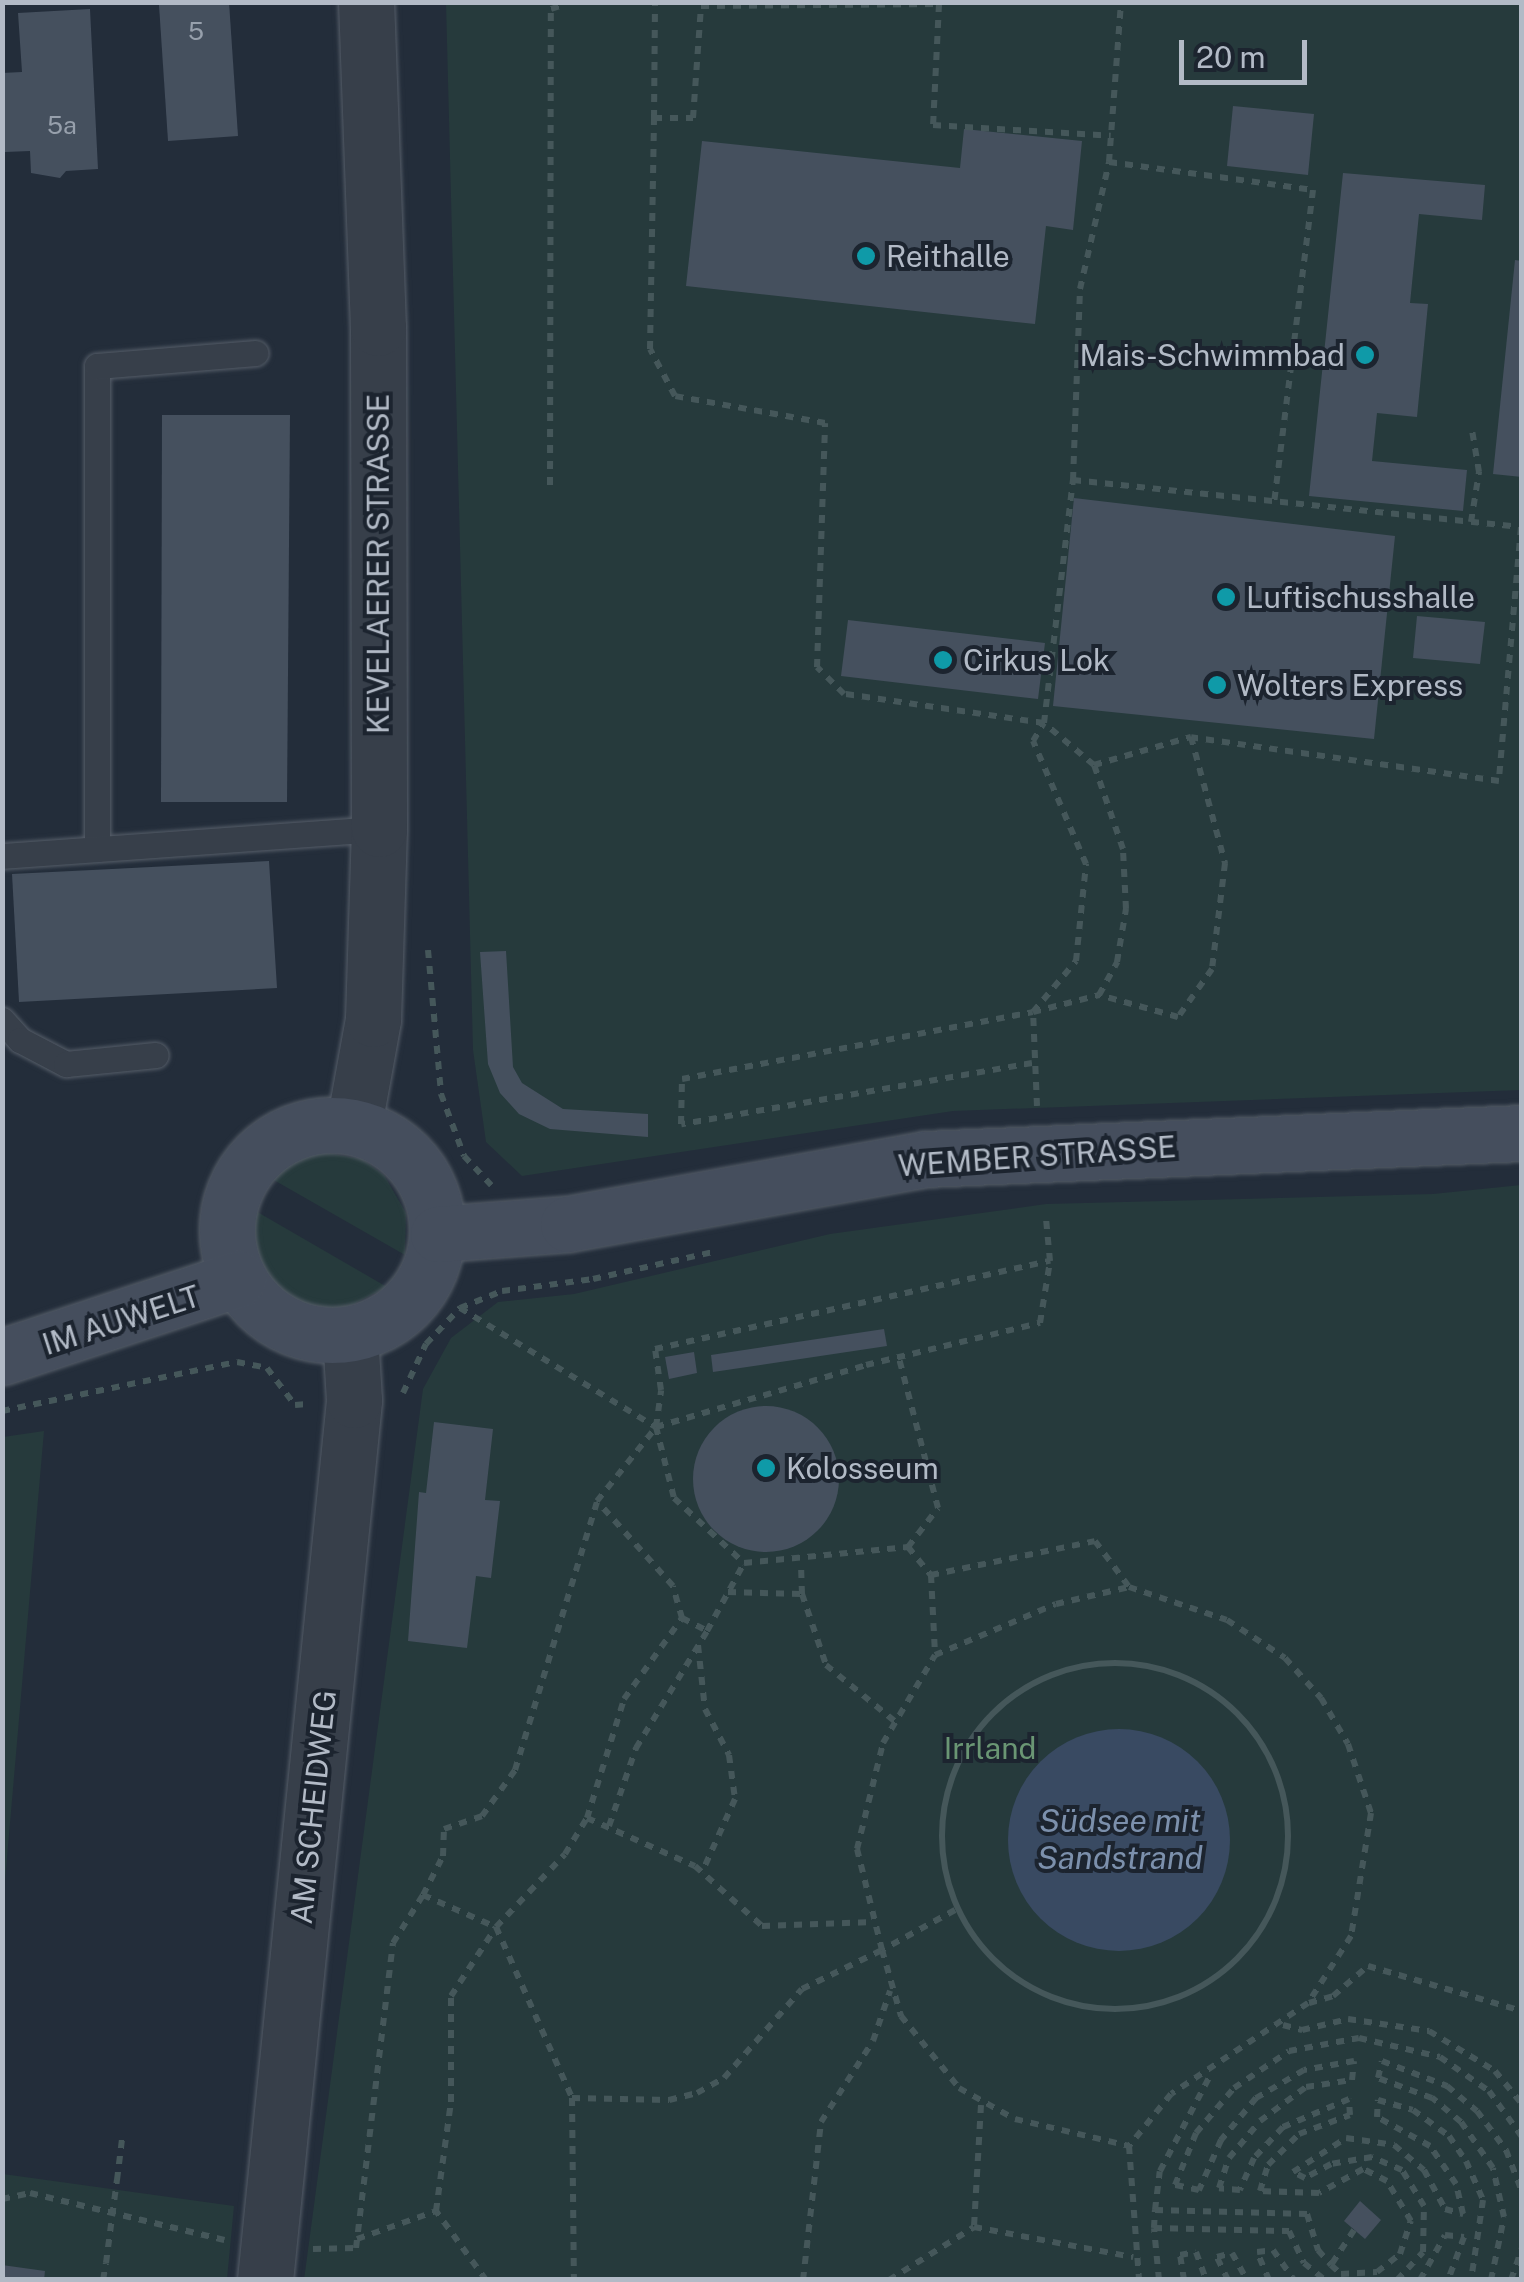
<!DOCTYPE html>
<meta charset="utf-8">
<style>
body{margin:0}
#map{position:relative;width:1524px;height:2282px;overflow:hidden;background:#232d3a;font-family:"Public Sans",sans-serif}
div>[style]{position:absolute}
.green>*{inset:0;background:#263a3c}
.water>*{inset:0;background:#394a62}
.round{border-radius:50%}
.building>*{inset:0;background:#45505e}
.path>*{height:6px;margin-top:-3px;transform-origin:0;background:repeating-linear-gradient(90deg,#45575a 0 8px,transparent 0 16px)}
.path>.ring{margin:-3px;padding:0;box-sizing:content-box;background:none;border:6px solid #45575a;border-radius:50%}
.roads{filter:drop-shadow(0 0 2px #555d68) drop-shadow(0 0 2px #555d68)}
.service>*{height:25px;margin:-12.5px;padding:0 12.5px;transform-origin:12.5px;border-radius:12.5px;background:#373f4a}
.tertiary>*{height:55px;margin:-27.5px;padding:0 27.5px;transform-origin:27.5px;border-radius:27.5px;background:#373f4a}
.secondary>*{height:55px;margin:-27.5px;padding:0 27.5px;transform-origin:27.5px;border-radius:27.5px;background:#454e5d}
.secondary>.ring{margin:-27.5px;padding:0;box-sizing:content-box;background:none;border:55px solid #454e5d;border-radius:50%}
.path-bridge>*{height:6px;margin-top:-3px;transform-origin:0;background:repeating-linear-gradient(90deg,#45575a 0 8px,transparent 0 16px)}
.dots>*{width:28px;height:28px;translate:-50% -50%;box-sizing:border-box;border:5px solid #1c242f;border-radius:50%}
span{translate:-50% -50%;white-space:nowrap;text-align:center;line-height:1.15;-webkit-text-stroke:8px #1c242f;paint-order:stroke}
.number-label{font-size:25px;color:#97a0ac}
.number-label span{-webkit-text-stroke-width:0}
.poi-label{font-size:30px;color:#b2bac6}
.left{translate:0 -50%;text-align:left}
.right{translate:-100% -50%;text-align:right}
.street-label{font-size:30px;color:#b2bac6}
.park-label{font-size:30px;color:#6a9674}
.water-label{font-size:32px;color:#7c90ac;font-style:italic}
.frame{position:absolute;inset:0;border:5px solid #b2bac6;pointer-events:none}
.scale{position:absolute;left:1179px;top:40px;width:128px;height:45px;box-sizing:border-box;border:5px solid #b2bac6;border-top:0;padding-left:12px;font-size:30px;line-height:35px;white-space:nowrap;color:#b2bac6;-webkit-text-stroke:8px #1c242f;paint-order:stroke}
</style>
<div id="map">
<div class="green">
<div style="clip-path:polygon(446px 3px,1521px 3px,1521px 1090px,953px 1111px,522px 1176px,486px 1142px,473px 1050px)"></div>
<div style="clip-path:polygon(321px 1152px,362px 1159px,384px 1175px,406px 1213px,405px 1255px,272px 1179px,298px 1157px)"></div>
<div style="clip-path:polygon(1521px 1185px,1521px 2279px,304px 2280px,423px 1389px,451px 1338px,498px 1302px,574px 1294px,830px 1234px,1046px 1204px,1433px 1194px)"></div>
<div style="clip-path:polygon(254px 1210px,387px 1287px,342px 1310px,297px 1304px,261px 1272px,249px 1231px)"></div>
<div style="clip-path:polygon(44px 1431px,3px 1904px,3px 1437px)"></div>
<div style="clip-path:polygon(3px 2174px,234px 2206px,227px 2279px,3px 2280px)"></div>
</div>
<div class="water">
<div class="round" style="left:1008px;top:1729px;width:222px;height:222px"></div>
</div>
<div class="building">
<div style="clip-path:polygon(229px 2px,238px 136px,168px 141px,159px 5px)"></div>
<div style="clip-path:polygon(90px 9px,98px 169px,66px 171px,60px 178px,31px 173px,30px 151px,5px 152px,2px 73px,22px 72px,18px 13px)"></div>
<div style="clip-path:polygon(1233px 106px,1314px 114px,1308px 175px,1227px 166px)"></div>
<div style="clip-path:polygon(964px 129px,1082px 141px,1073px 230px,1046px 226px,1035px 324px,686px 286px,702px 141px,960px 168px)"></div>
<div style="clip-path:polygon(1343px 173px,1485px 185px,1482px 220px,1419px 214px,1410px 303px,1428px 304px,1417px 417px,1377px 413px,1372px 461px,1467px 470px,1463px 511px,1309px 496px)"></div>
<div style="clip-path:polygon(1515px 260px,1522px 261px,1522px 477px,1493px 474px)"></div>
<div style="clip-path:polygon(162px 415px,290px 415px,287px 802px,161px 802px)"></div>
<div style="clip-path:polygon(1074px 498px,1395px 536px,1374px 739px,1053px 706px)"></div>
<div style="clip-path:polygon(1417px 616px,1485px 622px,1480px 664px,1413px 658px)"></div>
<div style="clip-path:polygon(848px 620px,1045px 643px,1038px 699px,841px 676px)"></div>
<div style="clip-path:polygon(269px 861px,277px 988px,19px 1002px,12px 874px)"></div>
<div style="clip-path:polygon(506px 951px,513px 1067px,522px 1083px,563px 1109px,648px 1114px,648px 1137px,550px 1129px,519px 1114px,500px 1093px,488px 1064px,480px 952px)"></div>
<div style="clip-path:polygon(884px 1329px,887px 1346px,713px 1372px,711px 1355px)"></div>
<div style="clip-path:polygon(694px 1352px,697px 1373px,669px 1379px,665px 1357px)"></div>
<div class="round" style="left:693px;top:1406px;width:146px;height:146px"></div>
<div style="clip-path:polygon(434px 1422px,493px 1429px,485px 1500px,500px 1501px,491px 1578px,476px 1576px,467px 1648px,408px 1641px,419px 1492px,426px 1493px)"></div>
<div style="clip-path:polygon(1360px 2201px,1381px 2220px,1365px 2239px,1344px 2221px)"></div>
<div style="clip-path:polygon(2px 2265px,45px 2271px,44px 2280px,2px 2280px)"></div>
</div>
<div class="path">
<div style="left:654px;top:118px;width:116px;rotate:-89.5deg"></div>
<div style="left:1109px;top:162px;width:160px;rotate:-85.7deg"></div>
<div style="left:1073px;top:480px;width:450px;rotate:6deg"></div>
<div style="left:1521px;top:527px;width:255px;rotate:95deg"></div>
<div style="left:1499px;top:781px;width:311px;rotate:-171.9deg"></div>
<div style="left:550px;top:485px;width:476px;rotate:-89.9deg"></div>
<div style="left:551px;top:9px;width:9px;rotate:-18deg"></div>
<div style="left:1471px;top:522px;width:51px;rotate:-80.9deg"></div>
<div style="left:1479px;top:472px;width:43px;rotate:-99.5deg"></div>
<div style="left:1094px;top:765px;width:101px;rotate:-16.1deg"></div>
<div style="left:1191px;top:737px;width:131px;rotate:74.9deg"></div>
<div style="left:1225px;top:863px;width:107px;rotate:97deg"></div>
<div style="left:1212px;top:969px;width:59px;rotate:125.3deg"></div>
<div style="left:1178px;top:1017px;width:82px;rotate:-164.4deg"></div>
<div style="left:428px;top:950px;width:145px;rotate:84.8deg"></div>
<div style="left:441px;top:1094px;width:66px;rotate:69.6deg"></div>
<div style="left:464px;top:1156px;width:40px;rotate:47deg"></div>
<div style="left:1032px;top:1063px;width:356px;rotate:170.1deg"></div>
<div style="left:681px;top:1124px;width:45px;rotate:-88.7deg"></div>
<div style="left:682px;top:1079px;width:357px;rotate:-10.8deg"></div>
<div style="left:1033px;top:1012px;width:67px;rotate:-49.9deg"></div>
<div style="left:1076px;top:961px;width:98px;rotate:-84.1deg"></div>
<div style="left:1086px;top:864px;width:134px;rotate:-113.3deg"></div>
<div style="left:1033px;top:741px;width:21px;rotate:-59deg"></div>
<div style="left:1044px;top:723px;width:245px;rotate:-83.2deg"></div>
<div style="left:1073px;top:480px;width:191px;rotate:-87.9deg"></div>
<div style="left:1080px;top:289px;width:130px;rotate:-77.1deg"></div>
<div style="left:1109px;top:162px;width:206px;rotate:7.8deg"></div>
<div style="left:1313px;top:190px;width:313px;rotate:97.1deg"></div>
<div style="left:1037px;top:1106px;width:94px;rotate:-92.4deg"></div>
<div style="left:1033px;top:1012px;width:68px;rotate:-14.4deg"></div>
<div style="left:1099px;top:995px;width:38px;rotate:-61deg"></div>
<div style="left:1117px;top:962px;width:54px;rotate:-80.4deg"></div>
<div style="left:1126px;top:909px;width:60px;rotate:-92.9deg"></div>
<div style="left:1123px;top:849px;width:89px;rotate:-109deg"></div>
<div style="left:1094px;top:765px;width:65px;rotate:-140deg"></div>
<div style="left:1044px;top:723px;width:202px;rotate:-171.7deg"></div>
<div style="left:844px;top:694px;width:38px;rotate:-135deg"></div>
<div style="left:817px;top:667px;width:244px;rotate:-88.1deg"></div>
<div style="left:825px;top:423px;width:152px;rotate:-169.8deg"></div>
<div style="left:675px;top:396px;width:53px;rotate:-118deg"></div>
<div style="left:650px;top:349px;width:231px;rotate:-89deg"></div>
<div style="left:654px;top:118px;width:39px"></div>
<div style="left:693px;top:118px;width:112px;rotate:-85.9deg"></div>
<div style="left:701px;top:6px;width:238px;rotate:-0.5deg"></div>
<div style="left:939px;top:4px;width:121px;rotate:92.8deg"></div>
<div style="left:933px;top:125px;width:178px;rotate:3.5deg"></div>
<div style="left:460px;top:1308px;width:229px;rotate:31.3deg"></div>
<div style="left:656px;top:1427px;width:37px;rotate:-82deg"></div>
<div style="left:661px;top:1390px;width:41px;rotate:-98.3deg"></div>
<div style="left:655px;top:1349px;width:405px;rotate:-12.6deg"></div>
<div style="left:403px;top:1393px;width:54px;rotate:-64.9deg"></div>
<div style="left:426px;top:1344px;width:50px;rotate:-46.6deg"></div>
<div style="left:460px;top:1308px;width:45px;rotate:-22deg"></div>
<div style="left:502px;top:1291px;width:92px;rotate:-7.5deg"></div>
<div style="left:593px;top:1279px;width:127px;rotate:-12.7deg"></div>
<div style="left:2px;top:1411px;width:240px;rotate:-11.8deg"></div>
<div style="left:237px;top:1362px;width:31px;rotate:11deg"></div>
<div style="left:267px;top:1368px;width:46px;rotate:52.9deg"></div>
<div style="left:295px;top:1405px;width:12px;rotate:-5deg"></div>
<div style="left:656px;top:1427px;width:73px;rotate:75.8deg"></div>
<div style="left:674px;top:1498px;width:96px;rotate:42.9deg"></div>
<div style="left:744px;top:1563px;width:165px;rotate:-5.6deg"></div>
<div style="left:908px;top:1547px;width:49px;rotate:-52.4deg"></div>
<div style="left:938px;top:1508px;width:155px;rotate:-104.6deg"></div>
<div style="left:908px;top:1547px;width:36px;rotate:51deg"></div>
<div style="left:931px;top:1575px;width:80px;rotate:87.1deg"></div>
<div style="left:931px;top:1575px;width:167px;rotate:-11.7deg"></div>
<div style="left:1095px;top:1541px;width:57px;rotate:53.5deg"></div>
<div style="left:728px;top:1592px;width:74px;rotate:1.5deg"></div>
<div style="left:802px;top:1594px;width:32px;rotate:-92deg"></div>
<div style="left:802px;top:1594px;width:75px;rotate:71.3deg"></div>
<div style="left:826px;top:1665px;width:93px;rotate:39.3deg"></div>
<div style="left:682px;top:1618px;width:28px;rotate:27deg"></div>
<div style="left:707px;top:1631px;width:77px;rotate:-61.4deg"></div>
<div style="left:698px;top:1645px;width:64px;rotate:83.8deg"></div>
<div style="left:705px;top:1709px;width:52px;rotate:62.4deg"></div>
<div style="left:729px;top:1755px;width:44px;rotate:82.2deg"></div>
<div style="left:735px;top:1799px;width:80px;rotate:114.3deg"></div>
<div class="ring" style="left:942px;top:1663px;width:340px;height:340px"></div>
<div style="left:587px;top:1818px;width:118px;rotate:24deg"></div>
<div style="left:695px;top:1866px;width:90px;rotate:41.8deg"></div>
<div style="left:762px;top:1926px;width:112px;rotate:-2deg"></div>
<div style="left:609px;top:1826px;width:83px;rotate:-70.9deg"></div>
<div style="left:636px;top:1748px;width:137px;rotate:-58.7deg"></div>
<div style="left:423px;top:1895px;width:44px;rotate:-62.9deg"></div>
<div style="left:443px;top:1856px;width:27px;rotate:-88deg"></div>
<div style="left:444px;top:1829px;width:40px;rotate:-18.9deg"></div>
<div style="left:482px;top:1816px;width:57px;rotate:-54.3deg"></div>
<div style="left:515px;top:1770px;width:281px;rotate:-73deg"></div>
<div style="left:955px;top:1910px;width:83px;rotate:151.3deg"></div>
<div style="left:882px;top:1950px;width:104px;rotate:-103.9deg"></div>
<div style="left:857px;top:1849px;width:109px;rotate:-76.2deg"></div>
<div style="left:883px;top:1743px;width:102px;rotate:-59.4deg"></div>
<div style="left:935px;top:1655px;width:131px;rotate:-22.9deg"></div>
<div style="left:1056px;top:1604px;width:75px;rotate:-13.1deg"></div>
<div style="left:1129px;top:1587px;width:103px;rotate:18.6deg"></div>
<div style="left:1227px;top:1620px;width:69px;rotate:33.2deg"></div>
<div style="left:1285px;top:1658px;width:54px;rotate:48deg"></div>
<div style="left:1321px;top:1698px;width:53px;rotate:59.6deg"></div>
<div style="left:1348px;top:1744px;width:73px;rotate:71.6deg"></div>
<div style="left:1371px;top:1813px;width:125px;rotate:99.2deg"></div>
<div style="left:1351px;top:1936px;width:80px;rotate:122.7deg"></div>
<div style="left:1308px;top:2003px;width:164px;rotate:146.4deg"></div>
<div style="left:1171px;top:2094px;width:67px;rotate:128.9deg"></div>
<div style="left:1129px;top:2146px;width:134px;rotate:85.7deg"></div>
<div style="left:1309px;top:2003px;width:25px;rotate:-16deg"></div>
<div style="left:1333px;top:1996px;width:46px;rotate:-40.6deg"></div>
<div style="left:1368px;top:1966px;width:160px;rotate:16.3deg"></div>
<div style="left:1283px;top:2025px;width:20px;rotate:15deg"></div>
<div style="left:1302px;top:2030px;width:47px;rotate:-13.4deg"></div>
<div style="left:1348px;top:2019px;width:82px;rotate:8.4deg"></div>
<div style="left:1429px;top:2031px;width:77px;rotate:31.2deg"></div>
<div style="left:1495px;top:2071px;width:43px;rotate:50.7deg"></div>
<div style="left:572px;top:2098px;width:97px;rotate:1.2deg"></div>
<div style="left:669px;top:2100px;width:29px;rotate:-14deg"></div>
<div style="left:697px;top:2093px;width:31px;rotate:-29deg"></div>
<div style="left:724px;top:2078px;width:118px;rotate:-48.8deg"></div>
<div style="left:802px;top:1989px;width:89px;rotate:-26deg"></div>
<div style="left:882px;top:1950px;width:69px;rotate:73.9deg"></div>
<div style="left:901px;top:2016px;width:92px;rotate:51.1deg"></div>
<div style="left:959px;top:2088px;width:64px;rotate:29deg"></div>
<div style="left:1015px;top:2119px;width:117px;rotate:13.3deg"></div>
<div style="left:981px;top:2105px;width:122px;rotate:93.3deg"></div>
<div style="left:974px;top:2227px;width:162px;rotate:10.7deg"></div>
<div style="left:117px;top:2180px;width:41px;rotate:-83deg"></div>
<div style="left:2px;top:2199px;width:29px;rotate:-12deg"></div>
<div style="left:30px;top:2193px;width:200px;rotate:13.6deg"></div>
<div style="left:1155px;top:2210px;width:39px;rotate:-83deg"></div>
<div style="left:1160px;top:2171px;width:110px;rotate:-62.3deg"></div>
<div style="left:1154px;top:2228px;width:18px;rotate:-87deg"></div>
<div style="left:1155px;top:2210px;width:152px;rotate:1.5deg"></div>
<div style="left:1307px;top:2214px;width:38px;rotate:73deg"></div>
<div style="left:1318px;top:2250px;width:20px;rotate:49deg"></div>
<div style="left:1354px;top:2230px;width:42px;rotate:123.3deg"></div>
<div style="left:1331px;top:2265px;width:13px;rotate:42deg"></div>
<div style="left:1341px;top:2274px;width:36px;rotate:-3deg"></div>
<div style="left:1377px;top:2272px;width:29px;rotate:-38deg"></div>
<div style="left:1400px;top:2254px;width:35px;rotate:-72deg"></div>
<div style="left:1411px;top:2221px;width:47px;rotate:-121deg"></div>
<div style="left:1387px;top:2181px;width:27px;rotate:-153deg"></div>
<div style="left:1363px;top:2169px;width:50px;rotate:151.4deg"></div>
<div style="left:1319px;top:2193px;width:59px;rotate:-178.1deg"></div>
<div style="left:1260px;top:2191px;width:27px;rotate:-73deg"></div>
<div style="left:1268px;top:2165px;width:44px;rotate:-45deg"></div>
<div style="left:1299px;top:2134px;width:54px;rotate:-20.4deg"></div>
<div style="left:1350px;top:2115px;width:16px;rotate:-94deg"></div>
<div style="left:1349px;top:2099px;width:72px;rotate:157deg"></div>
<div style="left:1283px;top:2127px;width:42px;rotate:133.1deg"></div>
<div style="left:1254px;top:2158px;width:35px;rotate:114deg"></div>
<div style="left:1240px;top:2190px;width:21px;rotate:-175deg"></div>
<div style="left:1219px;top:2188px;width:32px;rotate:-72deg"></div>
<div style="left:1229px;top:2158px;width:48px;rotate:-50deg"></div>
<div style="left:1260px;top:2121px;width:57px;rotate:-36.5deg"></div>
<div style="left:1306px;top:2087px;width:47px;rotate:-8.7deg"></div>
<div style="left:1352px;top:2080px;width:19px;rotate:-84deg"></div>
<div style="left:1354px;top:2061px;width:51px;rotate:169.8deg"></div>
<div style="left:1304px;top:2070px;width:56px;rotate:149.7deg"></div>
<div style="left:1256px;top:2098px;width:55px;rotate:129.8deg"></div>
<div style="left:1221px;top:2140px;width:55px;rotate:113.7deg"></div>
<div style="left:1199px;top:2190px;width:25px;rotate:-168deg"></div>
<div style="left:1175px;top:2185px;width:56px;rotate:-68deg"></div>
<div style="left:1196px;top:2133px;width:59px;rotate:-49.8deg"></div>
<div style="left:1234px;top:2088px;width:66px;rotate:-33.9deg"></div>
<div style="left:1289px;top:2051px;width:71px;rotate:-10.5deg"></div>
<div style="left:1359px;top:2038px;width:83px;rotate:13.2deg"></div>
<div style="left:1440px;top:2057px;width:60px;rotate:34.8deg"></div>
<div style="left:1489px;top:2091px;width:57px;rotate:54.3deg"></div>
<div style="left:357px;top:2239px;width:84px;rotate:-19.5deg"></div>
<div style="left:313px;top:2249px;width:43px;rotate:-1.3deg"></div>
<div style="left:356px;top:2248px;width:307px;rotate:-83.1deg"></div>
<div style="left:393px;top:1943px;width:57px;rotate:-58deg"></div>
<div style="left:423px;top:1895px;width:80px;rotate:23.7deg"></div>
<div style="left:496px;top:1927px;width:187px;rotate:66deg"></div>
<div style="left:572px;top:2098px;width:182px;rotate:89.4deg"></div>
<div style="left:103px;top:2280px;width:17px;rotate:-80deg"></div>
<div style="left:486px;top:2280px;width:85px;rotate:-125.9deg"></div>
<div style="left:436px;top:2211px;width:110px;rotate:-82.2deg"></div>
<div style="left:451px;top:2102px;width:106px;rotate:-90deg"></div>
<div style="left:451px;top:1996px;width:82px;rotate:-56.9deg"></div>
<div style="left:496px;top:1927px;width:100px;rotate:-46.6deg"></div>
<div style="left:565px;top:1854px;width:42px;rotate:-58.6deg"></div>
<div style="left:587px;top:1818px;width:125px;rotate:-72.7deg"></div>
<div style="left:624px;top:1699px;width:100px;rotate:-54.4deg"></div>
<div style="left:682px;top:1618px;width:33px;rotate:-106deg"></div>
<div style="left:673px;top:1586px;width:114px;rotate:-131.8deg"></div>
<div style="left:597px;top:1501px;width:95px;rotate:-51.4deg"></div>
<div style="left:656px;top:1427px;width:219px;rotate:-16.4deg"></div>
<div style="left:866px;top:1365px;width:179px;rotate:-13.6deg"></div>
<div style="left:1040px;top:1323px;width:63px;rotate:-80.8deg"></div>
<div style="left:1050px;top:1261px;width:42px;rotate:-95.4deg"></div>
<div style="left:803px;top:2280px;width:159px;rotate:-83.5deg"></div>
<div style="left:821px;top:2122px;width:96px;rotate:-57.3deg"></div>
<div style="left:873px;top:2041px;width:53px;rotate:-71.2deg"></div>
<div style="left:889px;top:2280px;width:100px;rotate:-31.9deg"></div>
<div style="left:1159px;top:2280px;width:52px;rotate:-95.5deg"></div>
<div style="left:1154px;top:2228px;width:135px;rotate:1.3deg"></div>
<div style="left:1289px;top:2231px;width:35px;rotate:65deg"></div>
<div style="left:1304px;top:2263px;width:27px;rotate:39deg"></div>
<div style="left:1184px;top:2280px;width:25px;rotate:-99deg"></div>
<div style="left:1180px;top:2255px;width:16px;rotate:-11deg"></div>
<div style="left:1196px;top:2252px;width:30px;rotate:70deg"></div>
<div style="left:1228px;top:2280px;width:25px;rotate:-116deg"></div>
<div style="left:1217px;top:2257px;width:16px;rotate:-15deg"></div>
<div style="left:1232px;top:2253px;width:31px;rotate:61deg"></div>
<div style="left:1269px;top:2280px;width:30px;rotate:-113deg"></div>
<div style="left:1257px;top:2252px;width:16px;rotate:-7deg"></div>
<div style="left:1273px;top:2250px;width:37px;rotate:55deg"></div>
<div style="left:1397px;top:2280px;width:38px;rotate:-47deg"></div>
<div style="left:1423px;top:2252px;width:46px;rotate:-88.8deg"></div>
<div style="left:1424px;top:2206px;width:42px;rotate:-121.4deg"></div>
<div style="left:1402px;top:2170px;width:33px;rotate:-157deg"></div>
<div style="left:1372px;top:2157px;width:42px;rotate:170.3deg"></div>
<div style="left:1331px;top:2164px;width:30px;rotate:152deg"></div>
<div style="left:1305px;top:2178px;width:13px;rotate:-153deg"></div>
<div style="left:1293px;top:2172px;width:63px;rotate:-32.7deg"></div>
<div style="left:1346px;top:2138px;width:49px;rotate:8.3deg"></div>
<div style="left:1394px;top:2145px;width:39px;rotate:40deg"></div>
<div style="left:1424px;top:2170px;width:44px;rotate:61.7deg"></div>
<div style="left:1445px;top:2209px;width:19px;rotate:16deg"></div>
<div style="left:1463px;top:2214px;width:31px;rotate:-103deg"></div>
<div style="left:1456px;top:2184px;width:46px;rotate:-124.4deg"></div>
<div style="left:1430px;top:2146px;width:60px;rotate:-151.3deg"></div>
<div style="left:1377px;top:2117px;width:17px;rotate:-87deg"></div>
<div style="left:1378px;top:2100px;width:36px;rotate:16deg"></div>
<div style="left:1413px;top:2110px;width:44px;rotate:35.8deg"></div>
<div style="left:1449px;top:2136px;width:30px;rotate:56deg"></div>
<div style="left:1466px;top:2161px;width:43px;rotate:66.4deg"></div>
<div style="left:1483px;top:2200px;width:81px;rotate:98.5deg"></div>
<div style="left:1420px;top:2280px;width:51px;rotate:-60.9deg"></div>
<div style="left:1445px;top:2235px;width:19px;rotate:6deg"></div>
<div style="left:1464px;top:2237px;width:46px;rotate:110.4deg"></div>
<div style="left:1491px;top:2280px;width:64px;rotate:-78.3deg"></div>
<div style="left:1504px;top:2217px;width:50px;rotate:-102.7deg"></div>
<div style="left:1493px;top:2168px;width:56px;rotate:-124.8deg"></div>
<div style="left:1461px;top:2122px;width:38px;rotate:-140deg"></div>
<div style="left:1432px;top:2098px;width:58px;rotate:-159.7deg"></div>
<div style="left:1378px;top:2078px;width:17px;rotate:-77deg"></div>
<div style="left:1382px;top:2061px;width:70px;rotate:21deg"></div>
<div style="left:1447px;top:2086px;width:39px;rotate:40deg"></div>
<div style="left:1477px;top:2111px;width:49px;rotate:53.4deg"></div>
<div style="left:1506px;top:2150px;width:45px;rotate:69.1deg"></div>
<div style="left:1511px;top:2280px;width:34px;rotate:-71deg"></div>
</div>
<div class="roads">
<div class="service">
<div style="left:97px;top:849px;width:483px;rotate:-90deg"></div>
<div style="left:97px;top:366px;width:159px;rotate:-4.7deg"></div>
<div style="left:2px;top:856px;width:378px;rotate:-4.1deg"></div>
<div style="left:2px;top:1020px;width:27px;rotate:48deg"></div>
<div style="left:20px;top:1040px;width:52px;rotate:27.6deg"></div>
<div style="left:66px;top:1064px;width:90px;rotate:-5.7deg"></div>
</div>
<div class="tertiary">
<div style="left:354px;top:1124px;width:107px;rotate:-79.7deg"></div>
<div style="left:373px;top:1019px;width:190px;rotate:-88.2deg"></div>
<div style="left:379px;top:829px;width:501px;rotate:-90.11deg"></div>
<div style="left:378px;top:328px;width:326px;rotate:-92.1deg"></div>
<div style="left:265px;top:2280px;width:884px;rotate:-84.22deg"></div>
<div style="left:354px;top:1400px;width:65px;rotate:-93.5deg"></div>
</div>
<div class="secondary">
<div class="ring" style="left:227px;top:1125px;width:155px;height:155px"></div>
<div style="left:438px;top:1234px;width:130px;rotate:-4.4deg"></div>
<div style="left:568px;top:1224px;width:364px;rotate:-10.3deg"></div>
<div style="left:926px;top:1159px;width:597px;rotate:-2.5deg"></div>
<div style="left:2px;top:1357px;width:249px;rotate:-18.3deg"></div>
</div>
</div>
<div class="path-bridge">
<div style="left:106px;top:2263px;width:84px;rotate:-82.5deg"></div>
</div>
<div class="dots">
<div style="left:866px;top:256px;background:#0f9aa8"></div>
<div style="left:1365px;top:355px;background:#0f9aa8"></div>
<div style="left:1226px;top:597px;background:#0f9aa8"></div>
<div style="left:943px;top:660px;background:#0f9aa8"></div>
<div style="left:1217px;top:685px;background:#0f9aa8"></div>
<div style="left:766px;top:1468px;background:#0f9aa8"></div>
</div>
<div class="number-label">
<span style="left:196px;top:31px">5</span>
<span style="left:62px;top:125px">5a</span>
</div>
<div class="poi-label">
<span class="left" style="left:886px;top:256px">Reithalle</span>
<span class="right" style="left:1345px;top:355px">Mais-Schwimmbad</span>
<span class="left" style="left:1246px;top:597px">Luftischusshalle</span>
<span class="left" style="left:963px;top:660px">Cirkus Lok</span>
<span class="left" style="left:1237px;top:685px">Wolters Express</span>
<span class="left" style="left:786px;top:1468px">Kolosseum</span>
</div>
<div class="street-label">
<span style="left:378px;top:564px;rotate:-90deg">KEVELAERER STRASSE</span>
<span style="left:1037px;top:1156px;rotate:-4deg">WEMBER STRASSE</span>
<span style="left:121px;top:1320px;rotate:-18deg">IM AUWELT</span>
<span style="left:313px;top:1807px;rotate:-84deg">AM SCHEIDWEG</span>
</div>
<div class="park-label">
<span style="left:990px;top:1748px">Irrland</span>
</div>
<div class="water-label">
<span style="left:1120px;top:1840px">Südsee mit<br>Sandstrand</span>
</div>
<div class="frame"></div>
<div class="scale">20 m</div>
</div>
